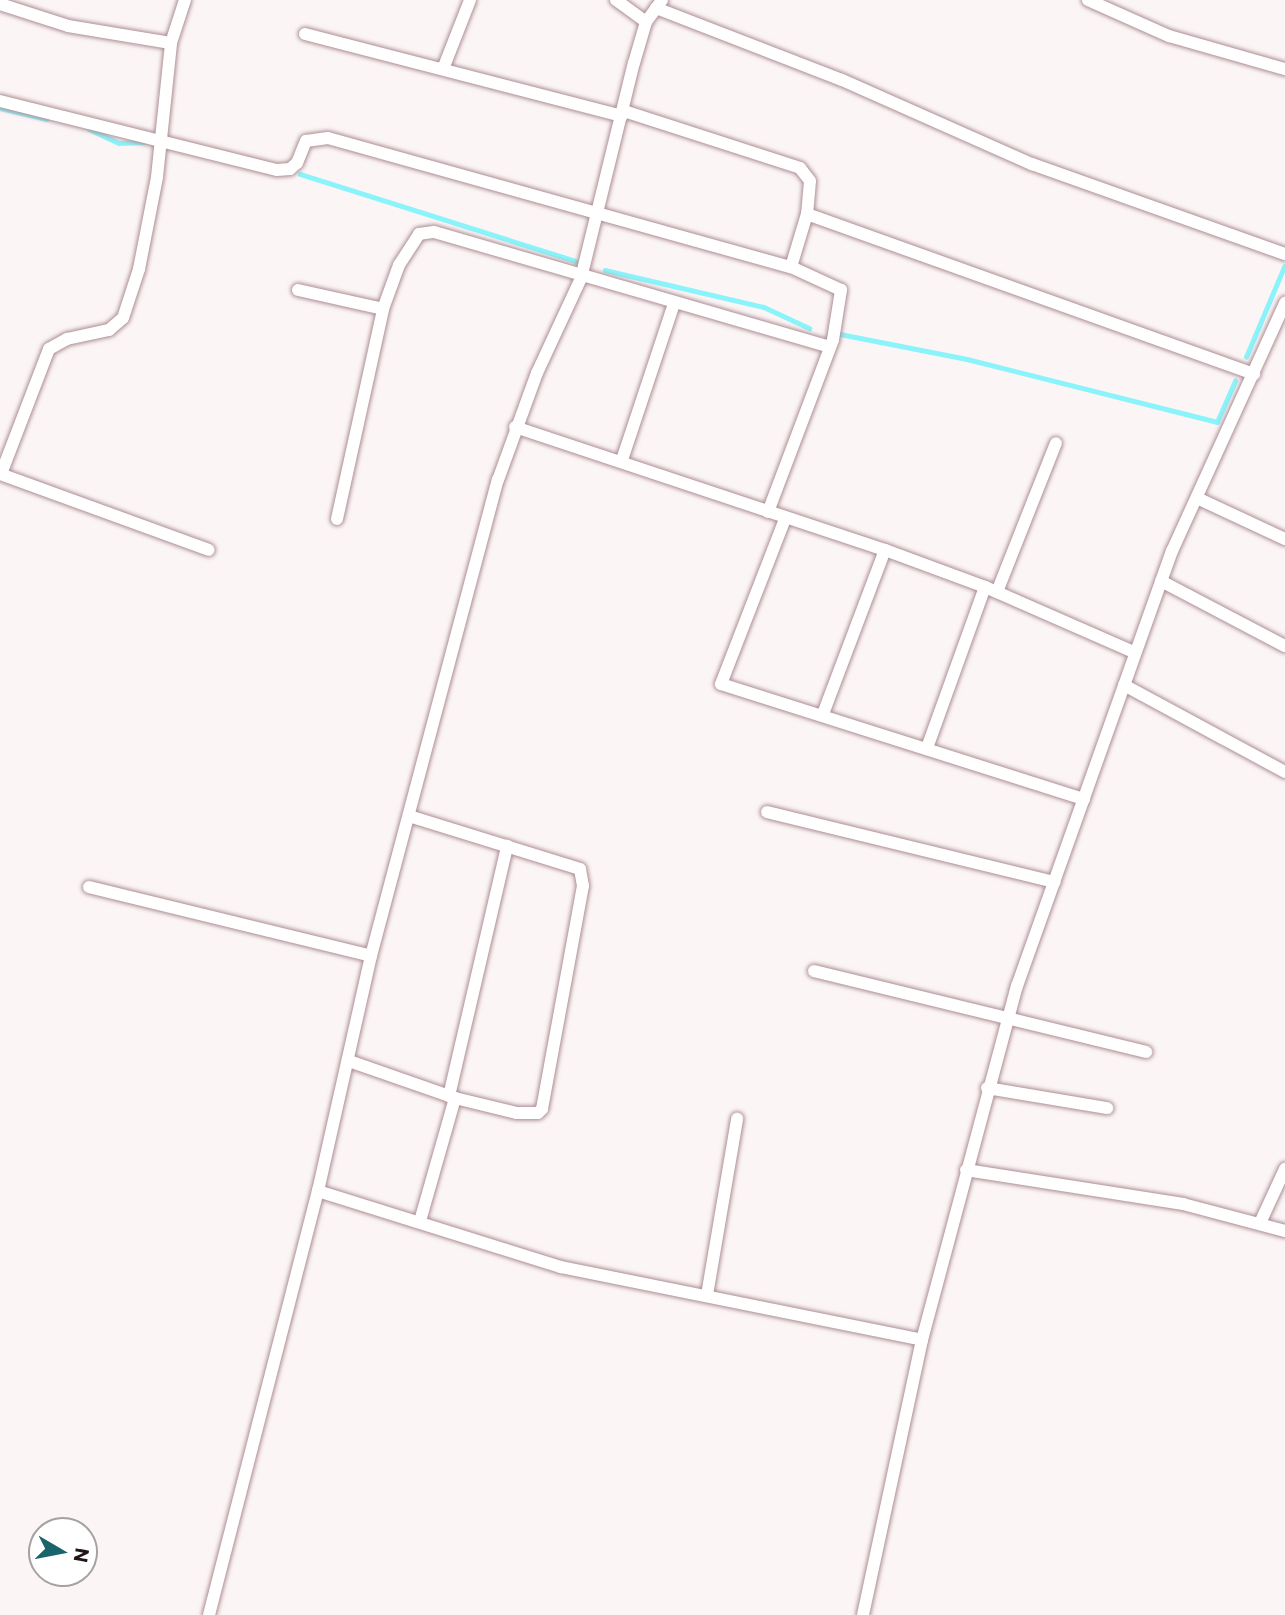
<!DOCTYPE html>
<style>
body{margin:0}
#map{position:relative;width:1285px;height:1615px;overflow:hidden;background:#fcf5f6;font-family:Commissioner,sans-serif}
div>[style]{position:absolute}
.stream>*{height:4.5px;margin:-2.25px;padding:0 2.25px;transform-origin:2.25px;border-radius:2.25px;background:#8bf3fa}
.roads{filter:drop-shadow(0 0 2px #ac8e93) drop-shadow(0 0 2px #ac8e93)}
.street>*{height:12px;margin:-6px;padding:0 6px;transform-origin:6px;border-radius:6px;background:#fff}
span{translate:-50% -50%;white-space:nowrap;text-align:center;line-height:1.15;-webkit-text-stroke:7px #fff;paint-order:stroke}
.north{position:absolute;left:28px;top:1517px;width:70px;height:70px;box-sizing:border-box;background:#fff;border:2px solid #a6a1a2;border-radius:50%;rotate:100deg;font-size:19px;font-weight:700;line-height:28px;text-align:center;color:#201517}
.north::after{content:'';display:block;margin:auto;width:24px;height:32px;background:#18666b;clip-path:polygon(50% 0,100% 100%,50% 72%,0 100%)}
</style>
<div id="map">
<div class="stream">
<div style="left:0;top:108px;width:48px;rotate:13.2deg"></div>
<div style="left:89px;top:129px;width:33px;rotate:25deg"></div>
<div style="left:119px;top:143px;width:25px;rotate:-2deg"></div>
<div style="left:300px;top:174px;width:289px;rotate:17.5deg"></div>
<div style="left:605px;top:270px;width:163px;rotate:13.1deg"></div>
<div style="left:764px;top:307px;width:50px;rotate:25deg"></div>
<div style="left:840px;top:334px;width:129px;rotate:11.1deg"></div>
<div style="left:967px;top:359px;width:258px;rotate:14.1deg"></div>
<div style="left:1217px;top:422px;width:45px;rotate:-66.3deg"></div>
<div style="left:1246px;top:357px;width:98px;rotate:-67.1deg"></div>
</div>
<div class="roads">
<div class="street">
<div style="left:616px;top:0;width:37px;rotate:36deg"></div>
<div style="left:1088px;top:0;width:89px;rotate:24deg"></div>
<div style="left:1169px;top:36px;width:121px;rotate:15.9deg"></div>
<div style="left:0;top:4px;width:71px;rotate:17.9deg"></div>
<div style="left:68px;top:26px;width:104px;rotate:9.4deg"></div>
<div style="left:656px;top:8px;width:199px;rotate:21.2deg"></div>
<div style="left:842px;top:80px;width:208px;rotate:23.9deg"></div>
<div style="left:1032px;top:164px;width:269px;rotate:19.6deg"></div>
<div style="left:305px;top:34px;width:327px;rotate:14.5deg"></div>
<div style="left:443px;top:69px;width:74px;rotate:-68.6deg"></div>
<div style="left:0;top:101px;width:285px;rotate:14deg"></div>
<div style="left:277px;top:170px;width:13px;rotate:-4deg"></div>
<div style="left:290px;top:169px;width:9px;rotate:-41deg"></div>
<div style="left:297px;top:163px;width:24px;rotate:-68deg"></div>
<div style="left:306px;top:141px;width:22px;rotate:-8deg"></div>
<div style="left:328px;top:138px;width:481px;rotate:15.6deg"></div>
<div style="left:624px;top:111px;width:185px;rotate:17.9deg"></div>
<div style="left:800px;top:168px;width:16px;rotate:52deg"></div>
<div style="left:810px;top:181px;width:33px;rotate:95deg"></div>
<div style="left:807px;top:214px;width:475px;rotate:19.7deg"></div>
<div style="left:298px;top:290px;width:87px;rotate:12.6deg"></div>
<div style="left:515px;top:427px;width:390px;rotate:18.4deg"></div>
<div style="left:885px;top:550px;width:107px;rotate:20.3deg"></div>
<div style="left:985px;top:587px;width:163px;rotate:23.6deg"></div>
<div style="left:622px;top:460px;width:164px;rotate:-71.6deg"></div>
<div style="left:0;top:474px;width:222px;rotate:20deg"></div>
<div style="left:1px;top:474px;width:134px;rotate:-69deg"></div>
<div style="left:49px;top:349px;width:21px;rotate:-29deg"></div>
<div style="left:67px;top:339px;width:43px;rotate:-12.1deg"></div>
<div style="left:109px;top:330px;width:18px;rotate:-41deg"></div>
<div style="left:123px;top:318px;width:52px;rotate:-71.9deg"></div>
<div style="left:139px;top:269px;width:94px;rotate:-78.9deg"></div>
<div style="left:157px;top:177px;width:135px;rotate:-84deg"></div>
<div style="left:171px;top:43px;width:45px;rotate:-72deg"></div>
<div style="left:1197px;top:498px;width:97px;rotate:25deg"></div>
<div style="left:768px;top:512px;width:184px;rotate:-69.3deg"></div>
<div style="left:833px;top:340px;width:51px;rotate:-80.9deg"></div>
<div style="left:841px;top:290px;width:55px;rotate:-155.3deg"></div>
<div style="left:791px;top:267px;width:55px;rotate:-73.2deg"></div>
<div style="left:337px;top:519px;width:215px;rotate:-77.6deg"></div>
<div style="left:383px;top:309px;width:47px;rotate:-70deg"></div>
<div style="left:399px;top:265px;width:37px;rotate:-57deg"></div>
<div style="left:419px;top:234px;width:15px;rotate:-8deg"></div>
<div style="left:434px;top:232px;width:411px;rotate:16.2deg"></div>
<div style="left:785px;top:519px;width:177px;rotate:111.2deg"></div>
<div style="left:721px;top:684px;width:381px;rotate:17.6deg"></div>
<div style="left:1161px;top:581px;width:140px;rotate:27.7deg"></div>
<div style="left:997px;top:592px;width:160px;rotate:-68.4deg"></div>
<div style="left:1124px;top:685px;width:183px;rotate:28.4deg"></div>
<div style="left:823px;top:714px;width:175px;rotate:-69.3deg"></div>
<div style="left:927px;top:748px;width:171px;rotate:-70.2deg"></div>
<div style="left:767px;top:812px;width:296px;rotate:13.7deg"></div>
<div style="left:89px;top:887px;width:290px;rotate:13.7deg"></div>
<div style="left:814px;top:971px;width:342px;rotate:13.7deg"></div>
<div style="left:349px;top:1061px;width:112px;rotate:19.2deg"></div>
<div style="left:455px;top:1098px;width:64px;rotate:13.6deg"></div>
<div style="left:517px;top:1113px;width:21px"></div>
<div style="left:538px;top:1113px;width:6px;rotate:-45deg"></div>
<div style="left:542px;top:1109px;width:227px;rotate:-79.6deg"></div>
<div style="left:583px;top:886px;width:17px;rotate:-100deg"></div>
<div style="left:580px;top:869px;width:179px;rotate:-162.8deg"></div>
<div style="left:987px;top:1088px;width:122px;rotate:9.5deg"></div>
<div style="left:449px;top:1096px;width:257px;rotate:-76.9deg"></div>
<div style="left:966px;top:1170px;width:220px;rotate:8.9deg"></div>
<div style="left:1183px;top:1204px;width:106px;rotate:14.8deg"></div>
<div style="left:318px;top:1191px;width:255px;rotate:17.4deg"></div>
<div style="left:561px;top:1267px;width:368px;rotate:11.4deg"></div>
<div style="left:420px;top:1221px;width:128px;rotate:-74.1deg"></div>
<div style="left:1260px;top:1223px;width:60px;rotate:-65.2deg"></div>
<div style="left:707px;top:1295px;width:179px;rotate:-80.3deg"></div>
<div style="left:209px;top:1615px;width:438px;rotate:-75.6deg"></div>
<div style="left:318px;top:1191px;width:241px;rotate:-77.3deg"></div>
<div style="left:371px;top:956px;width:493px;rotate:-75.1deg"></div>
<div style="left:498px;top:480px;width:114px;rotate:-70deg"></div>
<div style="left:537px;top:373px;width:105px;rotate:-65.1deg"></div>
<div style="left:581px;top:278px;width:221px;rotate:-76.2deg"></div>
<div style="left:634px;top:63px;width:43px;rotate:-73.7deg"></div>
<div style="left:646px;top:22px;width:27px;rotate:-54deg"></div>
<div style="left:863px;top:1615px;width:281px;rotate:-77.9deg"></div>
<div style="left:922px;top:1340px;width:367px;rotate:-75deg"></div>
<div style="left:1017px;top:986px;width:462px;rotate:-70.4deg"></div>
<div style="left:1172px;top:551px;width:273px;rotate:-65.5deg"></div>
</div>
</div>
<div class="north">N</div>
</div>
